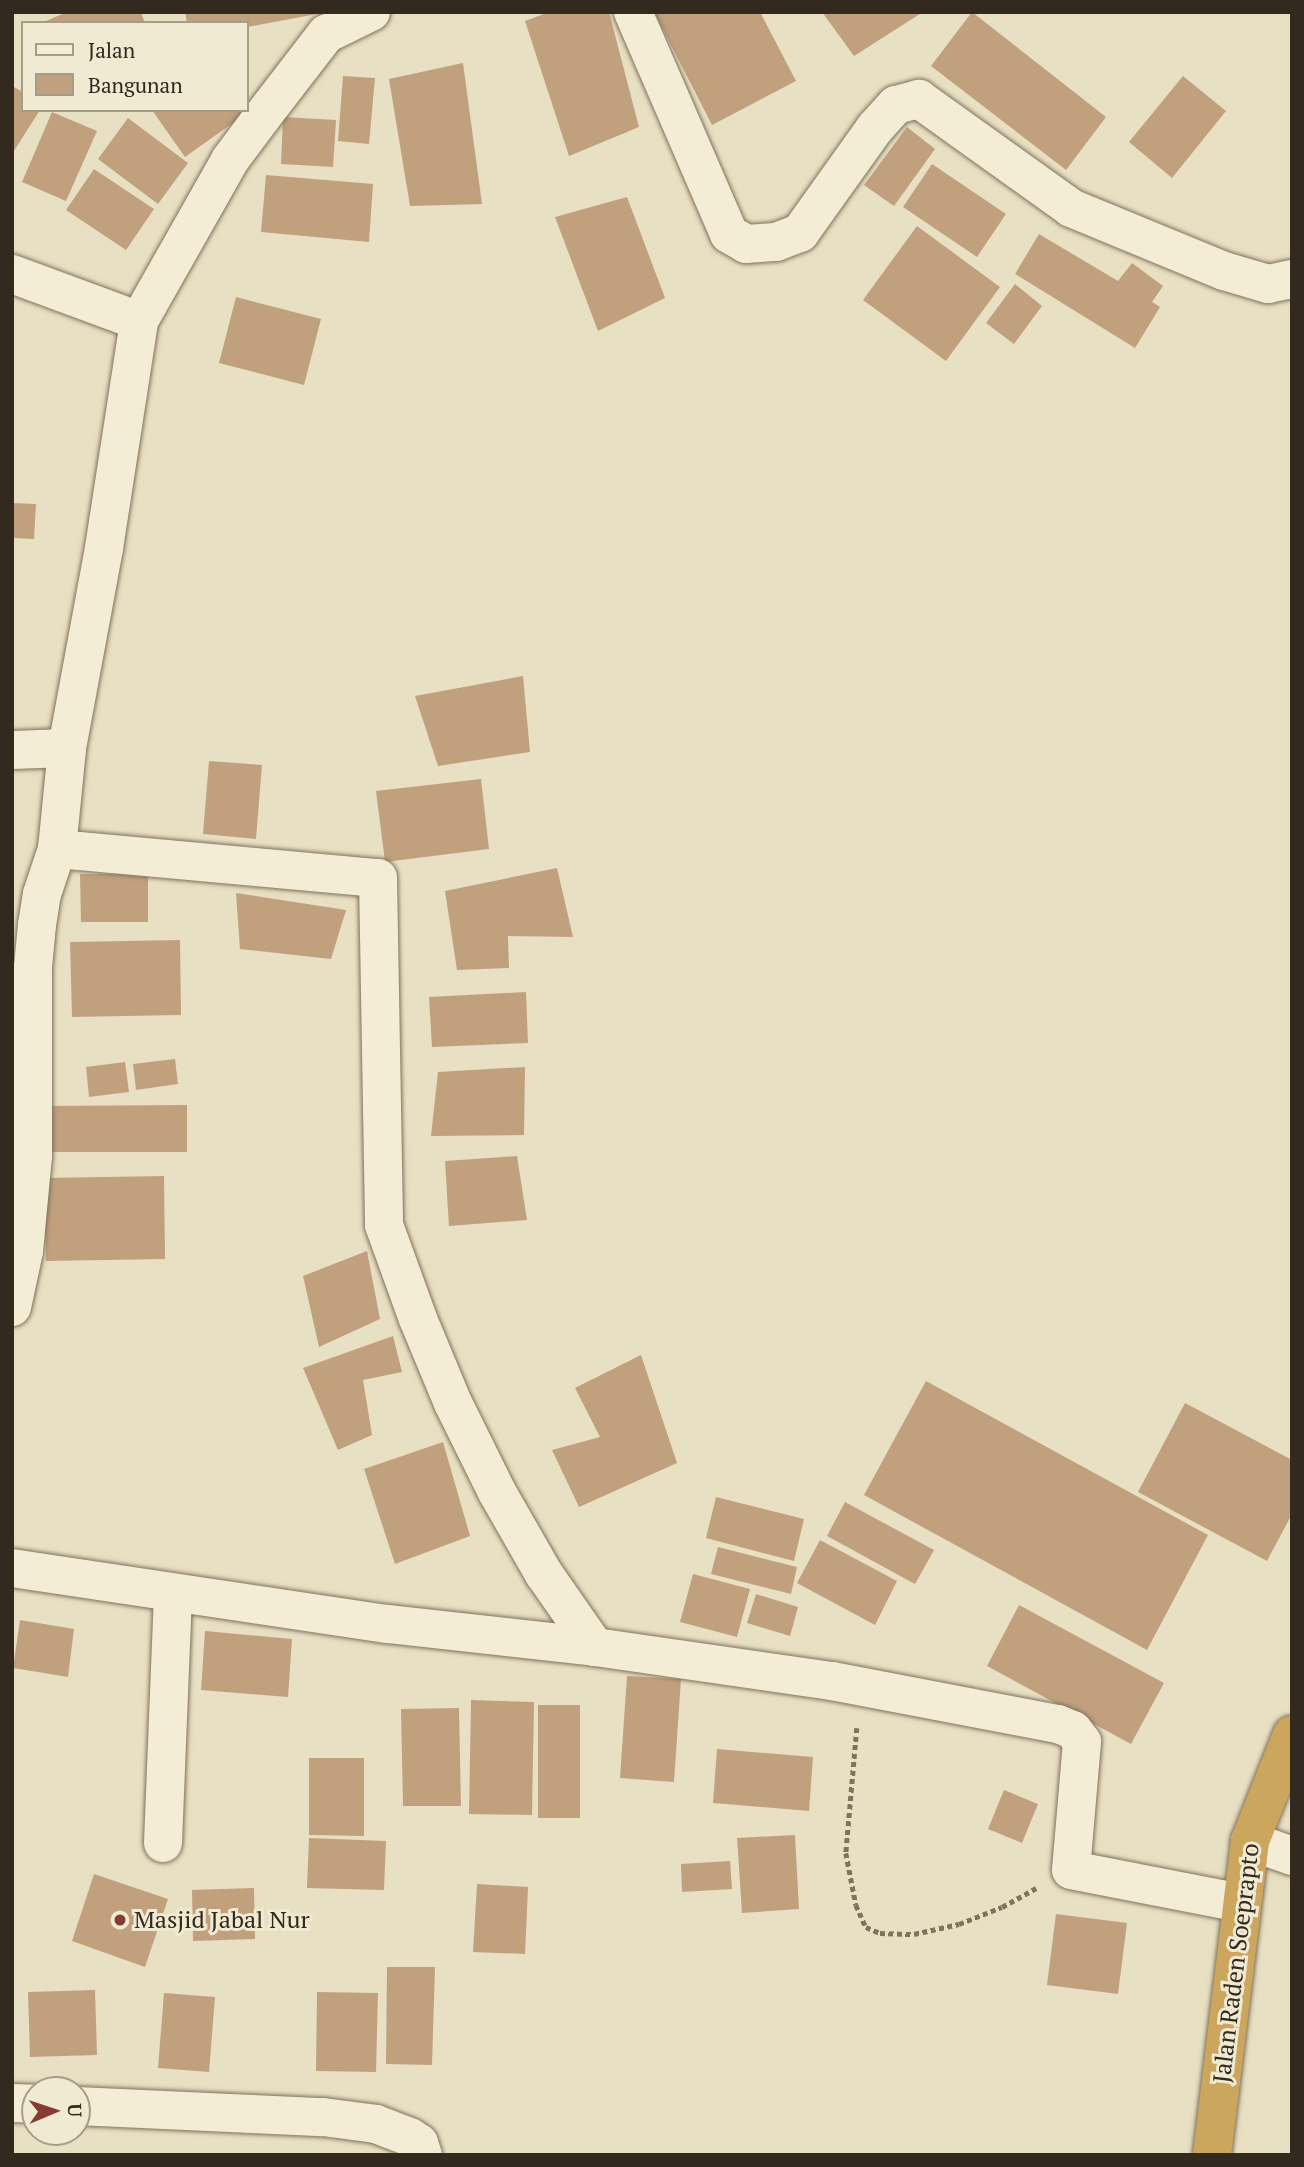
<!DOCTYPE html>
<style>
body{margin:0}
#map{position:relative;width:1304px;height:2167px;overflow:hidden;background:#e8e0c3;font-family:"PT Serif",serif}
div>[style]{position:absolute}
.building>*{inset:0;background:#c1a07e}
.path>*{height:4.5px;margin-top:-2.25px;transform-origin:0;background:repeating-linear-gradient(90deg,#80725c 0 5px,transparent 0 8.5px)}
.roads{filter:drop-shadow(0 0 2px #80725c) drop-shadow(0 0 2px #80725c)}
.minor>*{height:38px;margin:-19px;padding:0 19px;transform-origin:19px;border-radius:19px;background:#f4edd5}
.highway>*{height:38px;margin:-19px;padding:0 19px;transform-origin:19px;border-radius:19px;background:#cda65e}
.dots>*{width:19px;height:19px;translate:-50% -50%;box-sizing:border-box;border:4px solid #f0ead2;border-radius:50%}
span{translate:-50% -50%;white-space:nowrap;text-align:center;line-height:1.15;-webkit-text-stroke:6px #f0ead2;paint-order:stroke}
.poi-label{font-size:24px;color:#32291f}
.left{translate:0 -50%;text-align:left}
.street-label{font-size:24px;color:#32291f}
.frame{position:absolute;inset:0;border:14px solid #32291f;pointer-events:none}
.legend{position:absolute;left:21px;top:21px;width:228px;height:91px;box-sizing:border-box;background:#f0ead2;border:2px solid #a49d8a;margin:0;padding:9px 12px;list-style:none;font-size:21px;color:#32291f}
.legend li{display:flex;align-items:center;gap:14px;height:35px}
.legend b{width:35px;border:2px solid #a49d8a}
.north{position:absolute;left:21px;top:2076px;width:70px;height:70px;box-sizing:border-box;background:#f0ead2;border:2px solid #a49d8a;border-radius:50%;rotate:88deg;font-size:19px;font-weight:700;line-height:28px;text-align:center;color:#32291f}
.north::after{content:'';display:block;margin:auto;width:24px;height:32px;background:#873b34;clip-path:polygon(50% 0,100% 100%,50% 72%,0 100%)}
</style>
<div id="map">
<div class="building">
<div style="clip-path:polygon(67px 12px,141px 12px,145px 23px,41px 23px)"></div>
<div style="clip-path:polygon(185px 12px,317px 12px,317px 14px,247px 27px,247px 23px,187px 23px)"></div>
<div style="clip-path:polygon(549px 12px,609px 12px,639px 127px,569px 156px,525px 21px)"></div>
<div style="clip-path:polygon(654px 12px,760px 12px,796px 81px,712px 125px)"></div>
<div style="clip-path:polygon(822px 12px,923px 12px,854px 56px)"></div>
<div style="clip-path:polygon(972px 12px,1106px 117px,1066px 170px,931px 66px)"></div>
<div style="clip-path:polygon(463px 63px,482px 204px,410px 206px,389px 79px)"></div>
<div style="clip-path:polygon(343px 76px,375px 78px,369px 144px,338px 141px)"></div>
<div style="clip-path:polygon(1183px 76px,1226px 111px,1172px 178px,1129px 142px)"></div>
<div style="clip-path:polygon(12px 86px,23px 92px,23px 110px,40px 110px,12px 154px)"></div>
<div style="clip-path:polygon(247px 97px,254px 108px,185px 157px,152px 110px,247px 110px)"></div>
<div style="clip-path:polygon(52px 112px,97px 131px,66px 201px,22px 182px)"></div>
<div style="clip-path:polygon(283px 117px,336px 120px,333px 167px,281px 164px)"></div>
<div style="clip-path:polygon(128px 118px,188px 163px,158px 204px,98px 159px)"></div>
<div style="clip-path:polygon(907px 127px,935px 149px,894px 206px,864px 185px)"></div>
<div style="clip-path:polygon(932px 164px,1006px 214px,977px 257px,903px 207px)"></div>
<div style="clip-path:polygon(94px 169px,154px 209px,126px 250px,66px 210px)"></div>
<div style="clip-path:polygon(266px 175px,373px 184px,369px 242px,261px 232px)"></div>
<div style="clip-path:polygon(627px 197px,665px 298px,598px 331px,555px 217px)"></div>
<div style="clip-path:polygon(917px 226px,1000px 287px,946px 361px,863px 300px)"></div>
<div style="clip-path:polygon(1039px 234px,1118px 281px,1132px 263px,1163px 286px,1152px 302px,1160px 307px,1135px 348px,1015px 274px)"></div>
<div style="clip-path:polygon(1015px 284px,1042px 306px,1014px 344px,986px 323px)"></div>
<div style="clip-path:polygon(236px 297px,321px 319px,304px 385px,219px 363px)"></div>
<div style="clip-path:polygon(12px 503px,36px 504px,34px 539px,12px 538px)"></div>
<div style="clip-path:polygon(523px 676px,530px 752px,438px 766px,415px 696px)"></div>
<div style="clip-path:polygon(209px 761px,262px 765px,256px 839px,203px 834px)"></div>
<div style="clip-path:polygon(481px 779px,489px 849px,385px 862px,376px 791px)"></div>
<div style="clip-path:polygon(557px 868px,573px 937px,508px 936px,509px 968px,457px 970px,445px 891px)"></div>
<div style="clip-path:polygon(80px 874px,148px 874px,148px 922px,81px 922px)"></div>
<div style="clip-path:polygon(236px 893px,346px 910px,331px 959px,240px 949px)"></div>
<div style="clip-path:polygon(180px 940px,181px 1015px,72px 1017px,70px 942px)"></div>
<div style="clip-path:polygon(526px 992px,528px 1043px,432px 1047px,429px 997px)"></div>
<div style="clip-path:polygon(175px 1059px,178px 1084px,136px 1090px,133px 1064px)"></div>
<div style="clip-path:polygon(125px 1062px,129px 1092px,89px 1097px,86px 1067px)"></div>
<div style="clip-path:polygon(525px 1067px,524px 1135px,431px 1136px,438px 1072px)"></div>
<div style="clip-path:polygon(187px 1105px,187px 1152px,44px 1152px,43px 1106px)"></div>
<div style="clip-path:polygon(517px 1156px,527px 1220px,449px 1226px,445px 1161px)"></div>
<div style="clip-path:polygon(164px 1176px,165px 1259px,46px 1261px,44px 1178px)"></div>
<div style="clip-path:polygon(367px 1251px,380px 1319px,319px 1347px,303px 1276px)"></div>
<div style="clip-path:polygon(393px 1336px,402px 1372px,363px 1380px,372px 1435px,338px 1450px,303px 1368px)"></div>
<div style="clip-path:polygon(641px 1355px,677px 1463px,579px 1507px,552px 1450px,600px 1437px,575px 1388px)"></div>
<div style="clip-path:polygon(926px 1381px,1208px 1535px,1147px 1650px,864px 1495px)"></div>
<div style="clip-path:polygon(1185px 1403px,1292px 1460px,1292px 1514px,1267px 1561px,1138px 1492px)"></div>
<div style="clip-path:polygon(443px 1442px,470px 1536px,395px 1564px,364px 1469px)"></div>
<div style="clip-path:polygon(716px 1497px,804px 1519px,794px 1561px,706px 1538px)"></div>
<div style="clip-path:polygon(845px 1502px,934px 1550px,915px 1584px,827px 1536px)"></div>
<div style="clip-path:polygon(820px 1540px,897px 1581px,875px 1625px,797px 1583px)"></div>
<div style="clip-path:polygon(718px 1547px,797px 1567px,791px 1594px,711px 1574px)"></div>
<div style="clip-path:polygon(693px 1574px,750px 1589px,737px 1637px,680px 1622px)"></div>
<div style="clip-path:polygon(756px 1594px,798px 1607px,790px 1636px,747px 1623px)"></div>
<div style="clip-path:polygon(1019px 1605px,1164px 1683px,1131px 1744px,987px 1666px)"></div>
<div style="clip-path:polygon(20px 1620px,74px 1629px,68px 1677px,13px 1668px)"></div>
<div style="clip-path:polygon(205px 1631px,292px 1639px,288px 1697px,201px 1690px)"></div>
<div style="clip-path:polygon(627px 1676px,681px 1679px,674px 1782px,620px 1778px)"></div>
<div style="clip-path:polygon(471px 1700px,534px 1702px,532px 1815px,469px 1814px)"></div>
<div style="clip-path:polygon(538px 1705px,580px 1705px,580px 1818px,538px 1818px)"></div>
<div style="clip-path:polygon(459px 1708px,461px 1806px,403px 1806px,401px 1709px)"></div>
<div style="clip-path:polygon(717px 1749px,813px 1757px,809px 1811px,713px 1803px)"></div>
<div style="clip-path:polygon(309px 1758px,364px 1758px,364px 1836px,309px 1835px)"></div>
<div style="clip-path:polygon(1004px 1790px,1038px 1804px,1022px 1843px,988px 1829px)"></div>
<div style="clip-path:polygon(795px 1835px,799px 1909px,742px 1913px,737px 1838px)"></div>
<div style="clip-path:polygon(309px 1838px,386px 1841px,384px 1890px,307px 1888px)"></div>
<div style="clip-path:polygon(730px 1861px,732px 1889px,682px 1892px,681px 1864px)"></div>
<div style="clip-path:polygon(94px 1874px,168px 1899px,145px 1967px,72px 1941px)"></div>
<div style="clip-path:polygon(477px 1884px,528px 1887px,525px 1954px,473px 1952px)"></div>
<div style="clip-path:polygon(254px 1888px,255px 1939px,193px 1941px,192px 1890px)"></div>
<div style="clip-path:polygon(1056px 1914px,1127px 1923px,1118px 1994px,1047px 1985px)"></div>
<div style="clip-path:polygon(387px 1967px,435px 1967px,432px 2065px,386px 2064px)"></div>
<div style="clip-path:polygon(95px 1990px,97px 2055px,30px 2057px,28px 1992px)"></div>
<div style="clip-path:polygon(317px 1992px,378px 1993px,376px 2072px,316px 2071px)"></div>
<div style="clip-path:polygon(164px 1993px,215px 1997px,209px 2072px,158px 2068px)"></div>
</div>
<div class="path">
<div style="left:857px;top:1728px;width:125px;rotate:95deg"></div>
<div style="left:846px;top:1853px;width:53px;rotate:79.1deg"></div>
<div style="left:856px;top:1905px;width:24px;rotate:66deg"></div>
<div style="left:866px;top:1927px;width:15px;rotate:23deg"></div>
<div style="left:880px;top:1933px;width:34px;rotate:2deg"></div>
<div style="left:914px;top:1934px;width:46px;rotate:-12.5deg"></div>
<div style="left:959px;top:1924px;width:46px;rotate:-21.6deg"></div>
<div style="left:1002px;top:1907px;width:39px;rotate:-29deg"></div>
</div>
<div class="roads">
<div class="minor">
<div style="left:633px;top:12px;width:242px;rotate:66.6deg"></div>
<div style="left:729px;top:234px;width:20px;rotate:30deg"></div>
<div style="left:746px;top:244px;width:30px;rotate:-4deg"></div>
<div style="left:776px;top:242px;width:26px;rotate:-21deg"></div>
<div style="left:800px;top:233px;width:129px;rotate:-54.5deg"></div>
<div style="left:875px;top:128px;width:31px;rotate:-48deg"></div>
<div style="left:896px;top:105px;width:24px;rotate:-15deg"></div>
<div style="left:919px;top:99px;width:187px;rotate:35.6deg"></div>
<div style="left:1071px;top:208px;width:165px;rotate:22.4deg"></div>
<div style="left:1224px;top:271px;width:46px;rotate:16.5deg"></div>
<div style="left:1268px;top:284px;width:25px;rotate:-12deg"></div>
<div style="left:12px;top:274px;width:135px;rotate:20.3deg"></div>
<div style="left:12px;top:750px;width:55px;rotate:-2.1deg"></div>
<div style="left:57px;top:849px;width:322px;rotate:5.2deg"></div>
<div style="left:378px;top:878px;width:347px;rotate:89deg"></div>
<div style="left:384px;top:1225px;width:100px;rotate:70.1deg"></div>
<div style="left:418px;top:1319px;width:91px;rotate:67.4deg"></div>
<div style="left:453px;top:1403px;width:99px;rotate:63.7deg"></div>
<div style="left:497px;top:1492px;width:95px;rotate:60.2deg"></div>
<div style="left:544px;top:1574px;width:89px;rotate:55.1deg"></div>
<div style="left:12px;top:1307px;width:57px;rotate:-77.9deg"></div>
<div style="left:24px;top:1251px;width:95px;rotate:-84.6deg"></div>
<div style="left:33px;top:1156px;width:189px;rotate:-90deg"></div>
<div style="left:33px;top:967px;width:42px;rotate:-84.6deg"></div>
<div style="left:37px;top:925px;width:31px;rotate:-81deg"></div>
<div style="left:42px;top:894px;width:47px;rotate:-71.6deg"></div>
<div style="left:57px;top:849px;width:101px;rotate:-84.3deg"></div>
<div style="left:67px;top:748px;width:203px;rotate:-79.5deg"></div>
<div style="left:104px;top:548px;width:230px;rotate:-81.2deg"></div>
<div style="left:139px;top:321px;width:185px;rotate:-60.5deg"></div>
<div style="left:230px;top:160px;width:54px;rotate:-53.3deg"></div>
<div style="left:262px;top:117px;width:105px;rotate:-52.4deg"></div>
<div style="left:326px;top:34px;width:50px;rotate:-26.1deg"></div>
<div style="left:12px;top:1568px;width:380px;rotate:8.5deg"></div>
<div style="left:388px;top:1624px;width:208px;rotate:6.3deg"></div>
<div style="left:595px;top:1647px;width:239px;rotate:8.2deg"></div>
<div style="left:832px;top:1681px;width:230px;rotate:10.8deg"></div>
<div style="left:1058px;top:1724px;width:16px;rotate:22deg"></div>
<div style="left:1073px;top:1730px;width:15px;rotate:53deg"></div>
<div style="left:1082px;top:1742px;width:128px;rotate:94.9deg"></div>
<div style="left:1071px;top:1870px;width:173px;rotate:11deg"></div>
<div style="left:1250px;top:1841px;width:45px;rotate:19.7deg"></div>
<div style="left:163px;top:1843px;width:249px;rotate:-87.7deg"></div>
<div style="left:12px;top:2103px;width:23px;rotate:2deg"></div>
<div style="left:77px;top:2106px;width:246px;rotate:2.6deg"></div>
<div style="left:323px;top:2117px;width:53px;rotate:7.5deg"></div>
<div style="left:376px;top:2124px;width:36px;rotate:21deg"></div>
<div style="left:410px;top:2137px;width:11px;rotate:34deg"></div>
<div style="left:419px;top:2143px;width:13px;rotate:72deg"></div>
</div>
<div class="highway">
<div style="left:1212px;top:2155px;width:316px;rotate:-83.1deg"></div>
<div style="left:1250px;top:1841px;width:114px;rotate:-68.4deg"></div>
</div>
</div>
<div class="dots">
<div style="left:120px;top:1920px;background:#873b34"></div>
</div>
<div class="poi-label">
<span class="left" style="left:134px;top:1920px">Masjid Jabal Nur</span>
</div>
<div class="street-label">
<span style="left:1236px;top:1963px;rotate:-83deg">Jalan Raden Soeprapto</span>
</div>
<div class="frame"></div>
<ul class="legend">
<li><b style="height:9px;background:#f4edd5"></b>Jalan</li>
<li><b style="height:19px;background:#c1a07e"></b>Bangunan</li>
</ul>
<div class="north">U</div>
</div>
